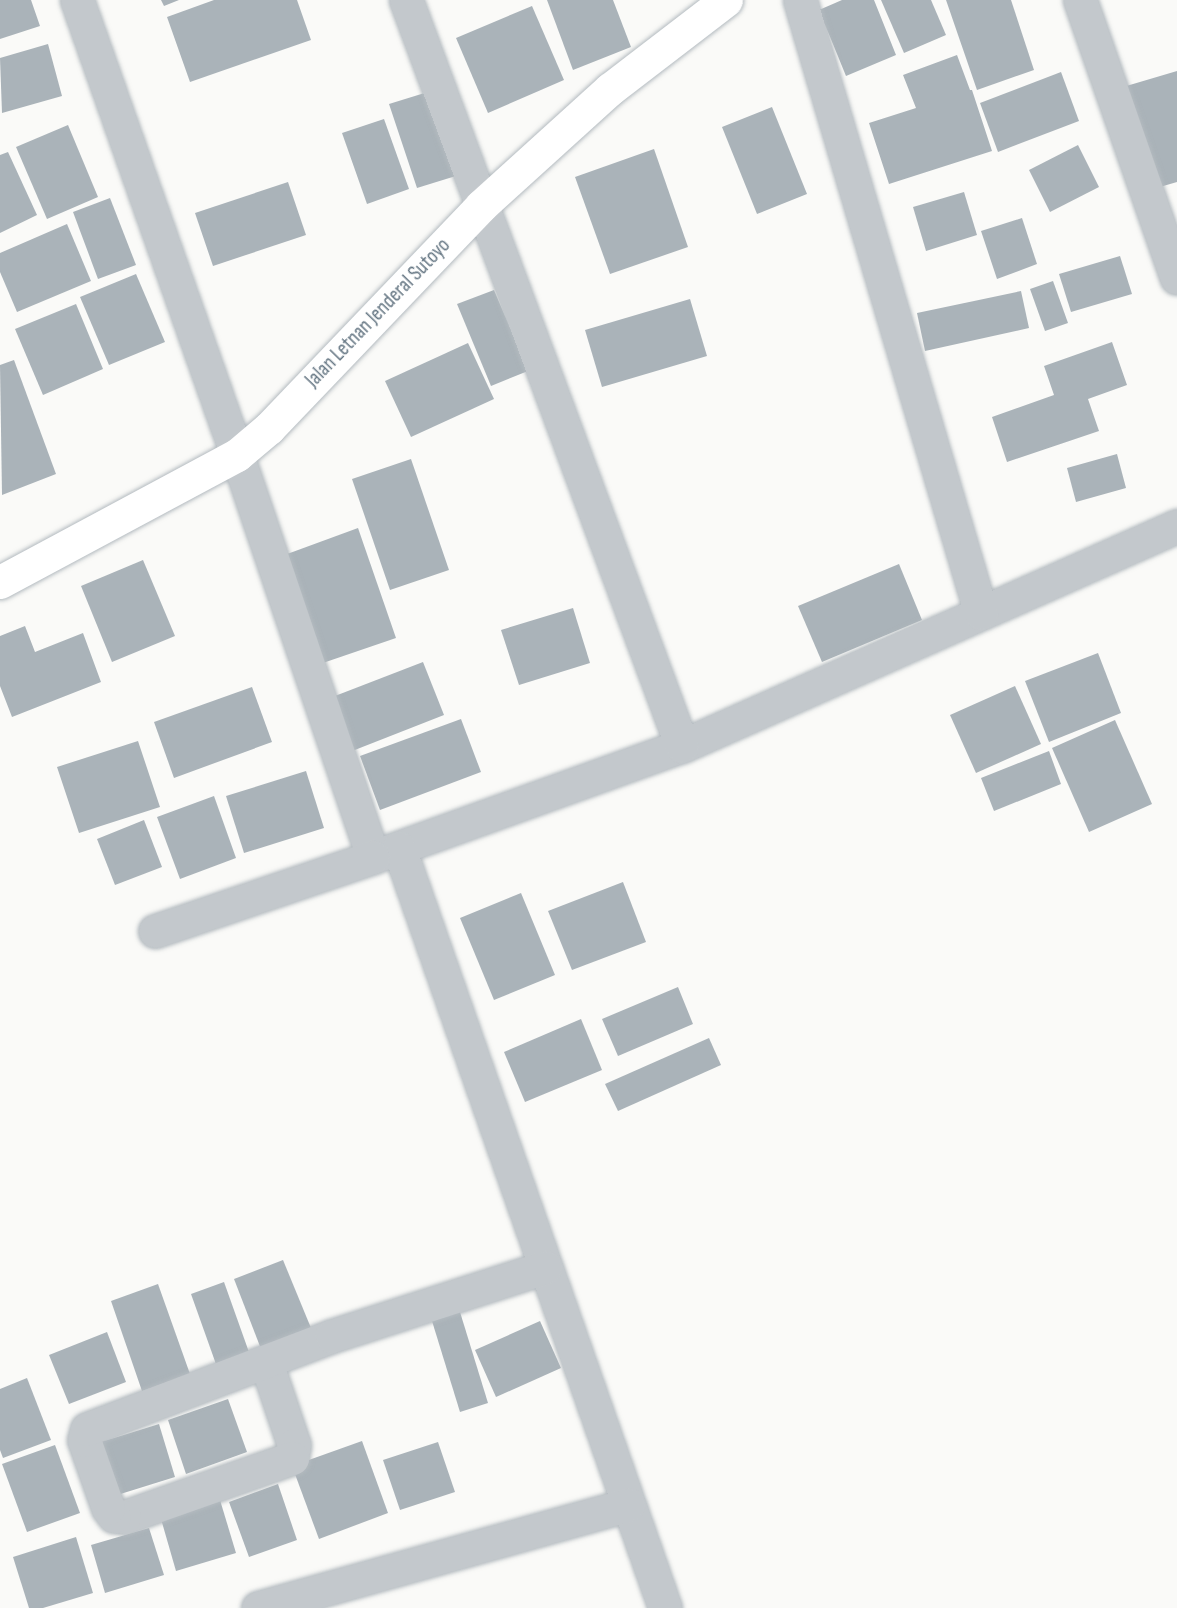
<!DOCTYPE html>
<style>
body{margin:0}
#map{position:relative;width:1177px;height:1608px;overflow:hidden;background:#fafaf8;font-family:"Sofia Sans Condensed",sans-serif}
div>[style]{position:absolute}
.building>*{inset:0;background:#aab3b9}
.roads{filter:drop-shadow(0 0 2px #b3babf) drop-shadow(0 0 2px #b3babf)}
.street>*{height:33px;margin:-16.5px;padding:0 16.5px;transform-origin:16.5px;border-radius:16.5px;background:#c3c8cc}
.secondary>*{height:33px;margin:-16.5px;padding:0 16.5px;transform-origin:16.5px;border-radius:16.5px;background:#fff}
span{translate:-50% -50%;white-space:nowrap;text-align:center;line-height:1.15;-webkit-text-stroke:6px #fff;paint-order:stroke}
.street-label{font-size:21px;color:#657683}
</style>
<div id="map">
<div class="building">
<div style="clip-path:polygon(0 0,31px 0,40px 26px,0 39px)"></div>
<div style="clip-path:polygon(161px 0,179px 0,164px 6px)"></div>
<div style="clip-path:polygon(214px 0,297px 0,311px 40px,190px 82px,167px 17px)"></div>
<div style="clip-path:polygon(547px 0,613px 0,631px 47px,573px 70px)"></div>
<div style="clip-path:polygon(842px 0,874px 0,896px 55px,846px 76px,819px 10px)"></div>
<div style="clip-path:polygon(881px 0,931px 0,946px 35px,904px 53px)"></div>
<div style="clip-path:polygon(946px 0,1011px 0,1034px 70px,977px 90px)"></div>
<div style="clip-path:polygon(532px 6px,564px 80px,488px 113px,456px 38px)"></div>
<div style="clip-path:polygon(48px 44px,62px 96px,2px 113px,0 58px)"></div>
<div style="clip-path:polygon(957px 55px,970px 90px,972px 90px,992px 151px,889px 184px,869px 123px,916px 108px,903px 75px)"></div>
<div style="clip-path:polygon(1177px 71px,1177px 182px,1153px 189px,1123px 87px)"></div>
<div style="clip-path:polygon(1061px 72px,1079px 121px,998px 152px,980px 103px)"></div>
<div style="clip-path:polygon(431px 91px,459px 175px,417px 188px,389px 104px)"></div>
<div style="clip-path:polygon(772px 107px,807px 194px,757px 214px,722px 127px)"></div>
<div style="clip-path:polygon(384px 119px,409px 189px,367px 204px,342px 133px)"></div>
<div style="clip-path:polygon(68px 125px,98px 197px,47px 219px,16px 147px)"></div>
<div style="clip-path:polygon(1078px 145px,1099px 187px,1050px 212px,1029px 170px)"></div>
<div style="clip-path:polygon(654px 149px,688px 247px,610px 274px,575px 177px)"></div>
<div style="clip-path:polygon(8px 152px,37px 215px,0 233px,0 155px)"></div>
<div style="clip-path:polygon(288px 182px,306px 235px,213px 266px,195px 213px)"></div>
<div style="clip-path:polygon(964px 192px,977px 235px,926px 251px,913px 207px)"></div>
<div style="clip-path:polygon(110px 198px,136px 265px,98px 279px,73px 212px)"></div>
<div style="clip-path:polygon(1022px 218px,1037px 264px,997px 279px,981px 231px)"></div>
<div style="clip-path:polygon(67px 224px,91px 281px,17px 312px,0 272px,0 253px)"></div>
<div style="clip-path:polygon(1120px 256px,1132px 294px,1071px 312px,1059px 274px)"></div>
<div style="clip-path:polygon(136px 274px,165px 342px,109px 365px,80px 297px)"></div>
<div style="clip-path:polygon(1053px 281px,1068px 323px,1045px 331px,1030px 289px)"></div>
<div style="clip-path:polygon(494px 290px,528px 371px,491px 386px,457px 304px)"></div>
<div style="clip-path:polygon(1021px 291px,1029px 328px,925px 351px,917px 313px)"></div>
<div style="clip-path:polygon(690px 299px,707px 356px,602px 387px,585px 330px)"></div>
<div style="clip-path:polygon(76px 304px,103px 369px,43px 395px,15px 329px)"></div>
<div style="clip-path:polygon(1112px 342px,1127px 385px,1088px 399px,1099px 431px,1007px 462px,992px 417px,1054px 395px,1044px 366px)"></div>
<div style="clip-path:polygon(468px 343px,494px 399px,411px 437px,385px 381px)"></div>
<div style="clip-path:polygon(14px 360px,56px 474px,2px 495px,0 365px)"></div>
<div style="clip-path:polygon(1117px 454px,1126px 488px,1076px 502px,1067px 468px)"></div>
<div style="clip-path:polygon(411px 459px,449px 570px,390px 590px,352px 479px)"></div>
<div style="clip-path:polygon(358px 528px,396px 638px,317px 665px,279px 557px)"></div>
<div style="clip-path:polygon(143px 560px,175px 636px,112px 662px,81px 586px)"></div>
<div style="clip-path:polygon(899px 564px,922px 620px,822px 662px,798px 606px)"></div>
<div style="clip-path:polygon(573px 608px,590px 663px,519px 685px,501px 630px)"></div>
<div style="clip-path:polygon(25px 626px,35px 652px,83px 633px,101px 682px,12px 717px,0 686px,0 636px)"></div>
<div style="clip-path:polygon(1098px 653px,1121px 713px,1049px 742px,1025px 681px)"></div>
<div style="clip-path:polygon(423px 662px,444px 715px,342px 755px,322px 701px)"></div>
<div style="clip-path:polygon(1015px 686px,1041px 744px,976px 773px,950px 715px)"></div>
<div style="clip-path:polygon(252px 687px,272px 742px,174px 778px,154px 722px)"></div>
<div style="clip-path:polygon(461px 719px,481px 772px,380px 810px,360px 756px)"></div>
<div style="clip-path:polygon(1115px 720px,1152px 804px,1089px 832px,1052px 748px)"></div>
<div style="clip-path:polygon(138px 741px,160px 807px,79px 833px,57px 767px)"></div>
<div style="clip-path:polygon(1049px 751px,1061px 784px,994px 811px,981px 778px)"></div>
<div style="clip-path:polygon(306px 771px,324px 828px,244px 853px,226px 796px)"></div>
<div style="clip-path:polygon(214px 796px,236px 858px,180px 879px,157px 817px)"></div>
<div style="clip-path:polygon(144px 820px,162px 867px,115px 885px,97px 839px)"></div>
<div style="clip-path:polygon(623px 882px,646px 942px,572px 970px,548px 911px)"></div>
<div style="clip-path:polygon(521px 893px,555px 975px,494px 1000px,460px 918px)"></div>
<div style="clip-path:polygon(678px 987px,693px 1024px,618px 1056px,602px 1019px)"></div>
<div style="clip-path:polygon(581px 1019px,602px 1070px,525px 1102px,504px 1052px)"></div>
<div style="clip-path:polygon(709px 1038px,721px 1065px,618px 1111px,605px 1084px)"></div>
<div style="clip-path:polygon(283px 1260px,311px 1328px,261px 1349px,234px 1279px)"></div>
<div style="clip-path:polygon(224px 1282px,250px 1355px,217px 1367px,191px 1294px)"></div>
<div style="clip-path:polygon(158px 1284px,190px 1374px,142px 1391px,111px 1301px)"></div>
<div style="clip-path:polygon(460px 1312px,488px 1403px,460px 1412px,432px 1321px)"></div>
<div style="clip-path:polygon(540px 1321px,561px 1368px,496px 1397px,475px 1350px)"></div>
<div style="clip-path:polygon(107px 1332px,126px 1382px,69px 1404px,49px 1355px)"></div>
<div style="clip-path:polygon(27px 1378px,51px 1440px,3px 1458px,0 1450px,0 1389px)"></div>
<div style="clip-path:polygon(228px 1399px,247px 1452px,186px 1474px,168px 1420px)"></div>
<div style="clip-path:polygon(159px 1424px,175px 1477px,114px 1496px,98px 1443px)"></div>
<div style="clip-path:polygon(362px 1441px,388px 1513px,319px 1539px,292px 1466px)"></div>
<div style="clip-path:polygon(438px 1442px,455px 1492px,400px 1510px,383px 1460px)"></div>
<div style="clip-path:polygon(55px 1445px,80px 1513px,27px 1532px,2px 1464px)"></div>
<div style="clip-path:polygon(278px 1484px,297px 1540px,249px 1557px,229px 1502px)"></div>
<div style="clip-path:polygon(220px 1500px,236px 1553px,176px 1571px,161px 1519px)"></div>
<div style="clip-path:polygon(149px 1528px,164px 1575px,105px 1593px,91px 1545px)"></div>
<div style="clip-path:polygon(76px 1537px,93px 1593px,43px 1608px,29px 1608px,13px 1557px)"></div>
</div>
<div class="roads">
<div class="street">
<div style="left:77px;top:0;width:482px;rotate:70.6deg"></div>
<div style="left:237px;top:455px;width:424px;rotate:71.3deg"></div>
<div style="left:373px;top:857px;width:328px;rotate:-19.8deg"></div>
<div style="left:682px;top:746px;width:542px;rotate:-23.96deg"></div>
<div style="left:406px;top:0;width:795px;rotate:69.7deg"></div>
<div style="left:800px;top:0;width:639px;rotate:73.55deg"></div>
<div style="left:1080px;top:0;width:294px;rotate:70.8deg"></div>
<div style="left:399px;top:848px;width:805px;rotate:70.71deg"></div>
<div style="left:155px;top:931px;width:230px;rotate:-18.7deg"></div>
<div style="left:266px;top:1362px;width:88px;rotate:71.4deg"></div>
<div style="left:294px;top:1445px;width:13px;rotate:99deg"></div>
<div style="left:292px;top:1458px;width:178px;rotate:160.6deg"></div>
<div style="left:124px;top:1517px;width:10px;rotate:-174deg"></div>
<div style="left:114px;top:1516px;width:10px;rotate:-127deg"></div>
<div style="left:108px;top:1508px;width:72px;rotate:-109.4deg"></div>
<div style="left:84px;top:1440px;width:11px;rotate:-75deg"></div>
<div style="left:87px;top:1429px;width:262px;rotate:-20.8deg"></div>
<div style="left:332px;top:1336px;width:224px;rotate:-17.9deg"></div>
<div style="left:258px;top:1608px;width:384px;rotate:-15.6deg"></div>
</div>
<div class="secondary">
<div style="left:0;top:582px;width:269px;rotate:-28.2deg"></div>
<div style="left:237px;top:455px;width:42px;rotate:-40.2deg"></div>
<div style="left:269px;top:428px;width:307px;rotate:-46.3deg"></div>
<div style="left:481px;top:206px;width:174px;rotate:-42.2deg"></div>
<div style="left:610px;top:89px;width:146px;rotate:-37.5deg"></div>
</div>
</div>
<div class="street-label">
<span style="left:378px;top:313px;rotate:-46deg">Jalan Letnan Jenderal Sutoyo</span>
</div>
</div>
